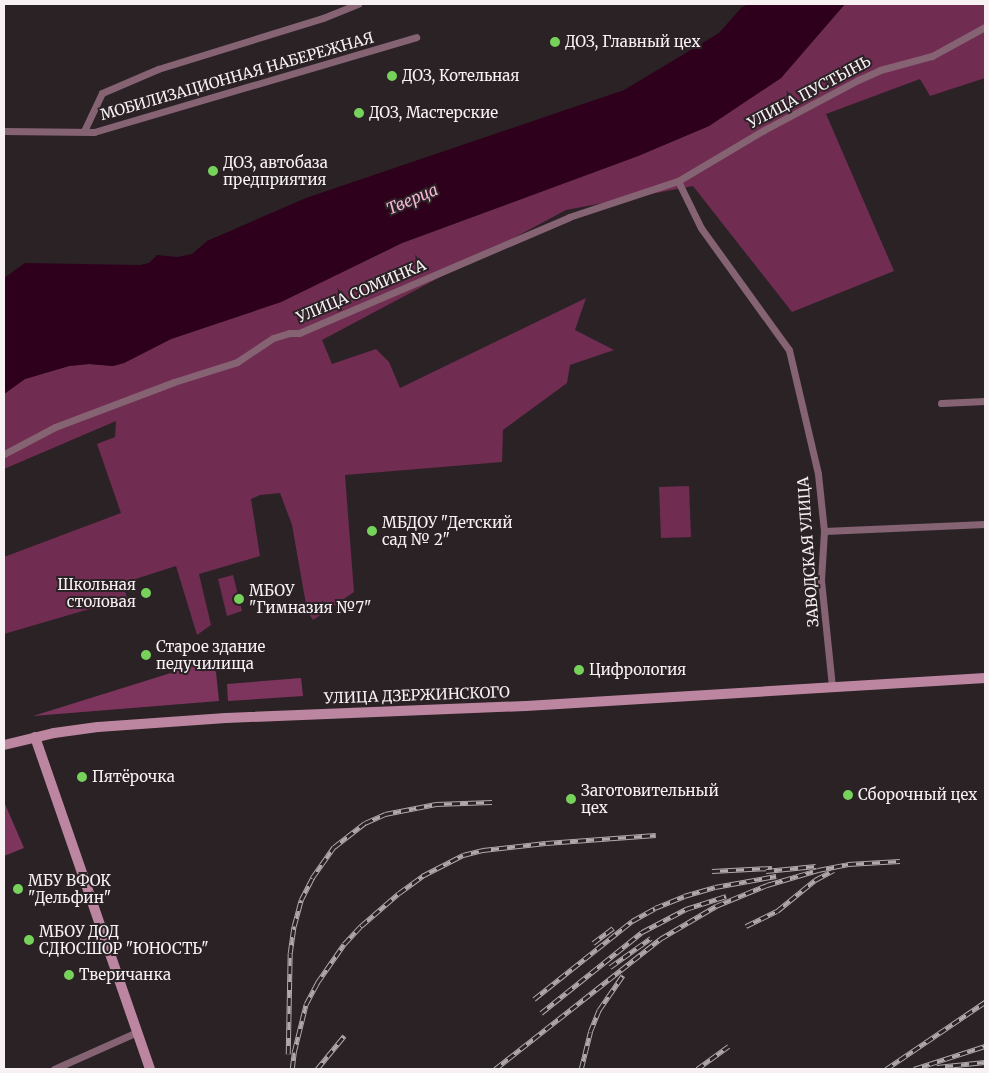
<!DOCTYPE html>
<meta charset="utf-8">
<style>
body{margin:0}
#map{position:relative;width:989px;height:1073px;overflow:hidden;background:#2b2226;font-family:Merriweather,serif}
div>[style]{position:absolute}
.green>*{inset:0;background:#712c52}
.forest>*{inset:0;background:#7e355d}
.water>*{inset:0;background:#2e001b}
.street>*{height:7px;margin:-3.5px;padding:0 3.5px;transform-origin:3.5px;border-radius:3.5px;background:#856373}
.secondary>*{height:10px;margin:-5px;padding:0 5px;transform-origin:5px;border-radius:5px;background:#bd86a0}
.rail>*{height:4.5px;margin-top:-2.25px;transform-origin:0;background:repeating-linear-gradient(90deg,#2b2226 0 8px,#b0a9ac 0 16px);box-sizing:border-box;border-block:1px solid #b0a9ac}
.dots>*{width:14px;height:14px;translate:-50% -50%;box-sizing:border-box;border:2px solid #2b2226;border-radius:50%}
span{translate:-50% -50%;white-space:nowrap;text-align:center;line-height:1.15;-webkit-text-stroke:4px #2b2226;paint-order:stroke}
.poi-label{font-size:15px;color:#f7f1f4}
.left{translate:0 -50%;text-align:left}
.right{translate:-100% -50%;text-align:right}
.street-label{font-size:15px;color:#f7f1f4}
.water-label{font-size:16px;color:#f9b7d7;font-style:italic}
.frame{position:absolute;inset:0;border:5px solid #f7f1f4;pointer-events:none}
</style>
<div id="map">
<div class="green">
<div style="clip-path:polygon(845px 4px,985px 4px,985px 78px,930px 96px,920px 79px,826px 114px,894px 271px,792px 312px,693px 186px,566px 210px,322px 340px,332px 364px,376px 349px,389px 362px,400px 388px,586px 298px,575px 330px,614px 350px,570px 365px,567px 383px,503px 430px,502px 462px,345px 475px,354px 592px,313px 620px,307px 610px,292px 525px,280px 493px,260px 495px,251px 499px,260px 556px,199px 574px,211px 625px,197px 635px,176px 566px,123px 583px,127px 598px,4px 634px,4px 557px,121px 513px,97px 444px,115px 437px,116px 421px,4px 469px,4px 394px,25px 379px,69px 366px,89px 364px,113px 366px,124px 363px,171px 339px,281px 302px,402px 243px,638px 156px,709px 126px,781px 78px)"></div>
<div style="clip-path:polygon(689px 486px,691px 537px,661px 538px,659px 487px)"></div>
<div style="clip-path:polygon(233px 575px,242px 611px,227px 616px,218px 579px)"></div>
</div>
<div class="forest">
<div style="clip-path:polygon(206px 662px,216px 672px,219px 701px,33px 716px)"></div>
<div style="clip-path:polygon(301px 678px,303px 696px,228px 701px,227px 684px)"></div>
<div style="clip-path:polygon(4px 804px,5px 804px,24px 848px,4px 856px)"></div>
</div>
<div class="water">
<div style="clip-path:polygon(748px 4px,845px 4px,781px 78px,709px 126px,638px 156px,402px 243px,281px 302px,171px 339px,124px 363px,113px 366px,89px 364px,69px 366px,25px 379px,4px 394px,4px 278px,25px 263px,140px 265px,149px 263px,157px 255px,177px 257px,192px 254px,207px 241px,306px 198px,624px 90px,719px 33px,741px 8px)"></div>
</div>
<div class="street">
<div style="left:4px;top:131px;width:90px;rotate:0.6deg"></div>
<div style="left:94px;top:132px;width:336px;rotate:-16.4deg"></div>
<div style="left:84px;top:131px;width:42px;rotate:-64.7deg"></div>
<div style="left:102px;top:93px;width:61px;rotate:-23.2deg"></div>
<div style="left:158px;top:69px;width:173px;rotate:-17.2deg"></div>
<div style="left:323px;top:18px;width:38px;rotate:-22deg"></div>
<div style="left:678px;top:181px;width:52px;rotate:63.9deg"></div>
<div style="left:701px;top:228px;width:150px;rotate:54.2deg"></div>
<div style="left:789px;top:350px;width:127px;rotate:76.8deg"></div>
<div style="left:818px;top:474px;width:57px;rotate:84deg"></div>
<div style="left:824px;top:531px;width:49px;rotate:93.5deg"></div>
<div style="left:821px;top:580px;width:108px;rotate:84.1deg"></div>
<div style="left:941px;top:403px;width:44px;rotate:-2.6deg"></div>
<div style="left:4px;top:454px;width:58px;rotate:-27.9deg"></div>
<div style="left:55px;top:427px;width:127px;rotate:-20.7deg"></div>
<div style="left:174px;top:382px;width:66px;rotate:-17.6deg"></div>
<div style="left:237px;top:362px;width:43px;rotate:-33.7deg"></div>
<div style="left:273px;top:338px;width:17px;rotate:-17deg"></div>
<div style="left:289px;top:333px;width:10px"></div>
<div style="left:299px;top:333px;width:294px;rotate:-23.2deg"></div>
<div style="left:569px;top:217px;width:115px;rotate:-18.3deg"></div>
<div style="left:678px;top:181px;width:100px;rotate:-30.7deg"></div>
<div style="left:764px;top:130px;width:106px;rotate:-28deg"></div>
<div style="left:858px;top:80px;width:24px;rotate:-24deg"></div>
<div style="left:880px;top:70px;width:54px;rotate:-15.1deg"></div>
<div style="left:932px;top:56px;width:60px;rotate:-28.7deg"></div>
<div style="left:824px;top:531px;width:161px;rotate:-2.5deg"></div>
<div style="left:54px;top:1069px;width:91px;rotate:-24deg"></div>
</div>
<div class="secondary">
<div style="left:35px;top:737px;width:351px;rotate:70.9deg"></div>
<div style="left:4px;top:745px;width:51px;rotate:-13.5deg"></div>
<div style="left:54px;top:733px;width:44px;rotate:-7.8deg"></div>
<div style="left:98px;top:727px;width:128px;rotate:-4deg"></div>
<div style="left:226px;top:718px;width:300px;rotate:-2.3deg"></div>
<div style="left:526px;top:706px;width:460px;rotate:-3.5deg"></div>
</div>
<div class="rail">
<div style="left:712px;top:871px;width:60px;rotate:-2.9deg"></div>
<div style="left:766px;top:871px;width:50px;rotate:-5.7deg"></div>
<div style="left:746px;top:926px;width:34px;rotate:-26deg"></div>
<div style="left:777px;top:911px;width:49px;rotate:-39.2deg"></div>
<div style="left:815px;top:880px;width:21px;rotate:-28deg"></div>
<div style="left:593px;top:943px;width:25px;rotate:-37deg"></div>
<div style="left:610px;top:967px;width:50px;rotate:-35.3deg"></div>
<div style="left:534px;top:999px;width:125px;rotate:-38.5deg"></div>
<div style="left:632px;top:921px;width:26px;rotate:-29deg"></div>
<div style="left:655px;top:908px;width:31px;rotate:-22deg"></div>
<div style="left:684px;top:896px;width:32px;rotate:-16deg"></div>
<div style="left:715px;top:887px;width:62px;rotate:-10.2deg"></div>
<div style="left:541px;top:1013px;width:129px;rotate:-38.7deg"></div>
<div style="left:642px;top:932px;width:50px;rotate:-27.6deg"></div>
<div style="left:686px;top:909px;width:42px;rotate:-18deg"></div>
<div style="left:288px;top:1054px;width:101px;rotate:-88.9deg"></div>
<div style="left:290px;top:953px;width:27px;rotate:-82deg"></div>
<div style="left:294px;top:926px;width:27px;rotate:-75deg"></div>
<div style="left:301px;top:900px;width:25px;rotate:-63deg"></div>
<div style="left:312px;top:878px;width:38px;rotate:-55deg"></div>
<div style="left:334px;top:847px;width:39px;rotate:-38deg"></div>
<div style="left:365px;top:823px;width:22px;rotate:-24deg"></div>
<div style="left:385px;top:814px;width:52px;rotate:-11.1deg"></div>
<div style="left:436px;top:804px;width:56px;rotate:-2deg"></div>
<div style="left:937px;top:1067px;width:48px;rotate:-5.9deg"></div>
<div style="left:292px;top:1069px;width:17px;rotate:-83deg"></div>
<div style="left:294px;top:1052px;width:49px;rotate:-76deg"></div>
<div style="left:306px;top:1004px;width:24px;rotate:-62deg"></div>
<div style="left:317px;top:983px;width:47px;rotate:-55.3deg"></div>
<div style="left:344px;top:944px;width:25px;rotate:-47deg"></div>
<div style="left:361px;top:926px;width:50px;rotate:-41deg"></div>
<div style="left:399px;top:893px;width:29px;rotate:-36deg"></div>
<div style="left:422px;top:876px;width:46px;rotate:-27.1deg"></div>
<div style="left:463px;top:855px;width:21px;rotate:-14deg"></div>
<div style="left:483px;top:850px;width:63px;rotate:-6.3deg"></div>
<div style="left:546px;top:843px;width:110px;rotate:-4.2deg"></div>
<div style="left:317px;top:1069px;width:43px;rotate:-50.7deg"></div>
<div style="left:495px;top:1069px;width:210px;rotate:-38.2deg"></div>
<div style="left:660px;top:939px;width:65px;rotate:-30.5deg"></div>
<div style="left:716px;top:906px;width:55px;rotate:-22.4deg"></div>
<div style="left:767px;top:885px;width:53px;rotate:-16.4deg"></div>
<div style="left:818px;top:870px;width:31px;rotate:-11deg"></div>
<div style="left:848px;top:864px;width:52px;rotate:-3.3deg"></div>
<div style="left:581px;top:1069px;width:38px;rotate:-76deg"></div>
<div style="left:590px;top:1032px;width:24px;rotate:-68deg"></div>
<div style="left:599px;top:1010px;width:42px;rotate:-55.6deg"></div>
<div style="left:697px;top:1069px;width:39px;rotate:-36deg"></div>
<div style="left:886px;top:1069px;width:120px;rotate:-34.1deg"></div>
<div style="left:914px;top:1069px;width:75px;rotate:-17.9deg"></div>
</div>
<div class="dots">
<div style="left:555px;top:42px;background:#76d25a"></div>
<div style="left:392px;top:76px;background:#76d25a"></div>
<div style="left:359px;top:113px;background:#76d25a"></div>
<div style="left:213px;top:171px;background:#76d25a"></div>
<div style="left:372px;top:531px;background:#76d25a"></div>
<div style="left:146px;top:593px;background:#76d25a"></div>
<div style="left:239px;top:599px;background:#76d25a"></div>
<div style="left:146px;top:655px;background:#76d25a"></div>
<div style="left:579px;top:670px;background:#76d25a"></div>
<div style="left:82px;top:777px;background:#76d25a"></div>
<div style="left:848px;top:795px;background:#76d25a"></div>
<div style="left:571px;top:799px;background:#76d25a"></div>
<div style="left:18px;top:889px;background:#76d25a"></div>
<div style="left:29px;top:940px;background:#76d25a"></div>
<div style="left:69px;top:975px;background:#76d25a"></div>
</div>
<div class="poi-label">
<span class="left" style="left:565px;top:42px">ДОЗ, Главный цех</span>
<span class="left" style="left:402px;top:76px">ДОЗ, Котельная</span>
<span class="left" style="left:369px;top:113px">ДОЗ, Мастерские</span>
<span class="left" style="left:223px;top:171px">ДОЗ, автобаза<br>предприятия</span>
<span class="left" style="left:382px;top:531px">МБДОУ "Детский<br>сад № 2"</span>
<span class="right" style="left:136px;top:593px">Школьная<br>столовая</span>
<span class="left" style="left:249px;top:599px">МБОУ<br>"Гимназия №7"</span>
<span class="left" style="left:156px;top:655px">Старое здание<br>педучилища</span>
<span class="left" style="left:589px;top:670px">Цифрология</span>
<span class="left" style="left:92px;top:777px">Пятёрочка</span>
<span class="left" style="left:581px;top:799px">Заготовительный<br>цех</span>
<span class="left" style="left:858px;top:795px">Сборочный цех</span>
<span class="left" style="left:28px;top:889px">МБУ ВФОК<br>"Дельфин"</span>
<span class="left" style="left:39px;top:940px">МБОУ ДОД<br>СДЮСШОР "ЮНОСТЬ"</span>
<span class="left" style="left:79px;top:975px">Тверичанка</span>
</div>
<div class="street-label">
<span style="left:237px;top:76px;rotate:-16deg">МОБИЛИЗАЦИОННАЯ НАБЕРЕЖНАЯ</span>
<span style="left:809px;top:92px;rotate:-28deg">УЛИЦА ПУСТЫНЬ</span>
<span style="left:361px;top:291px;rotate:-23deg">УЛИЦА СОМИНКА</span>
<span style="left:808px;top:552px;rotate:-94deg">ЗАВОДСКАЯ УЛИЦА</span>
<span style="left:417px;top:695px;rotate:-2deg">УЛИЦА ДЗЕРЖИНСКОГО</span>
</div>
<div class="water-label">
<span style="left:412px;top:199px;rotate:-23deg">Тверца</span>
</div>
<div class="frame"></div>
</div>
